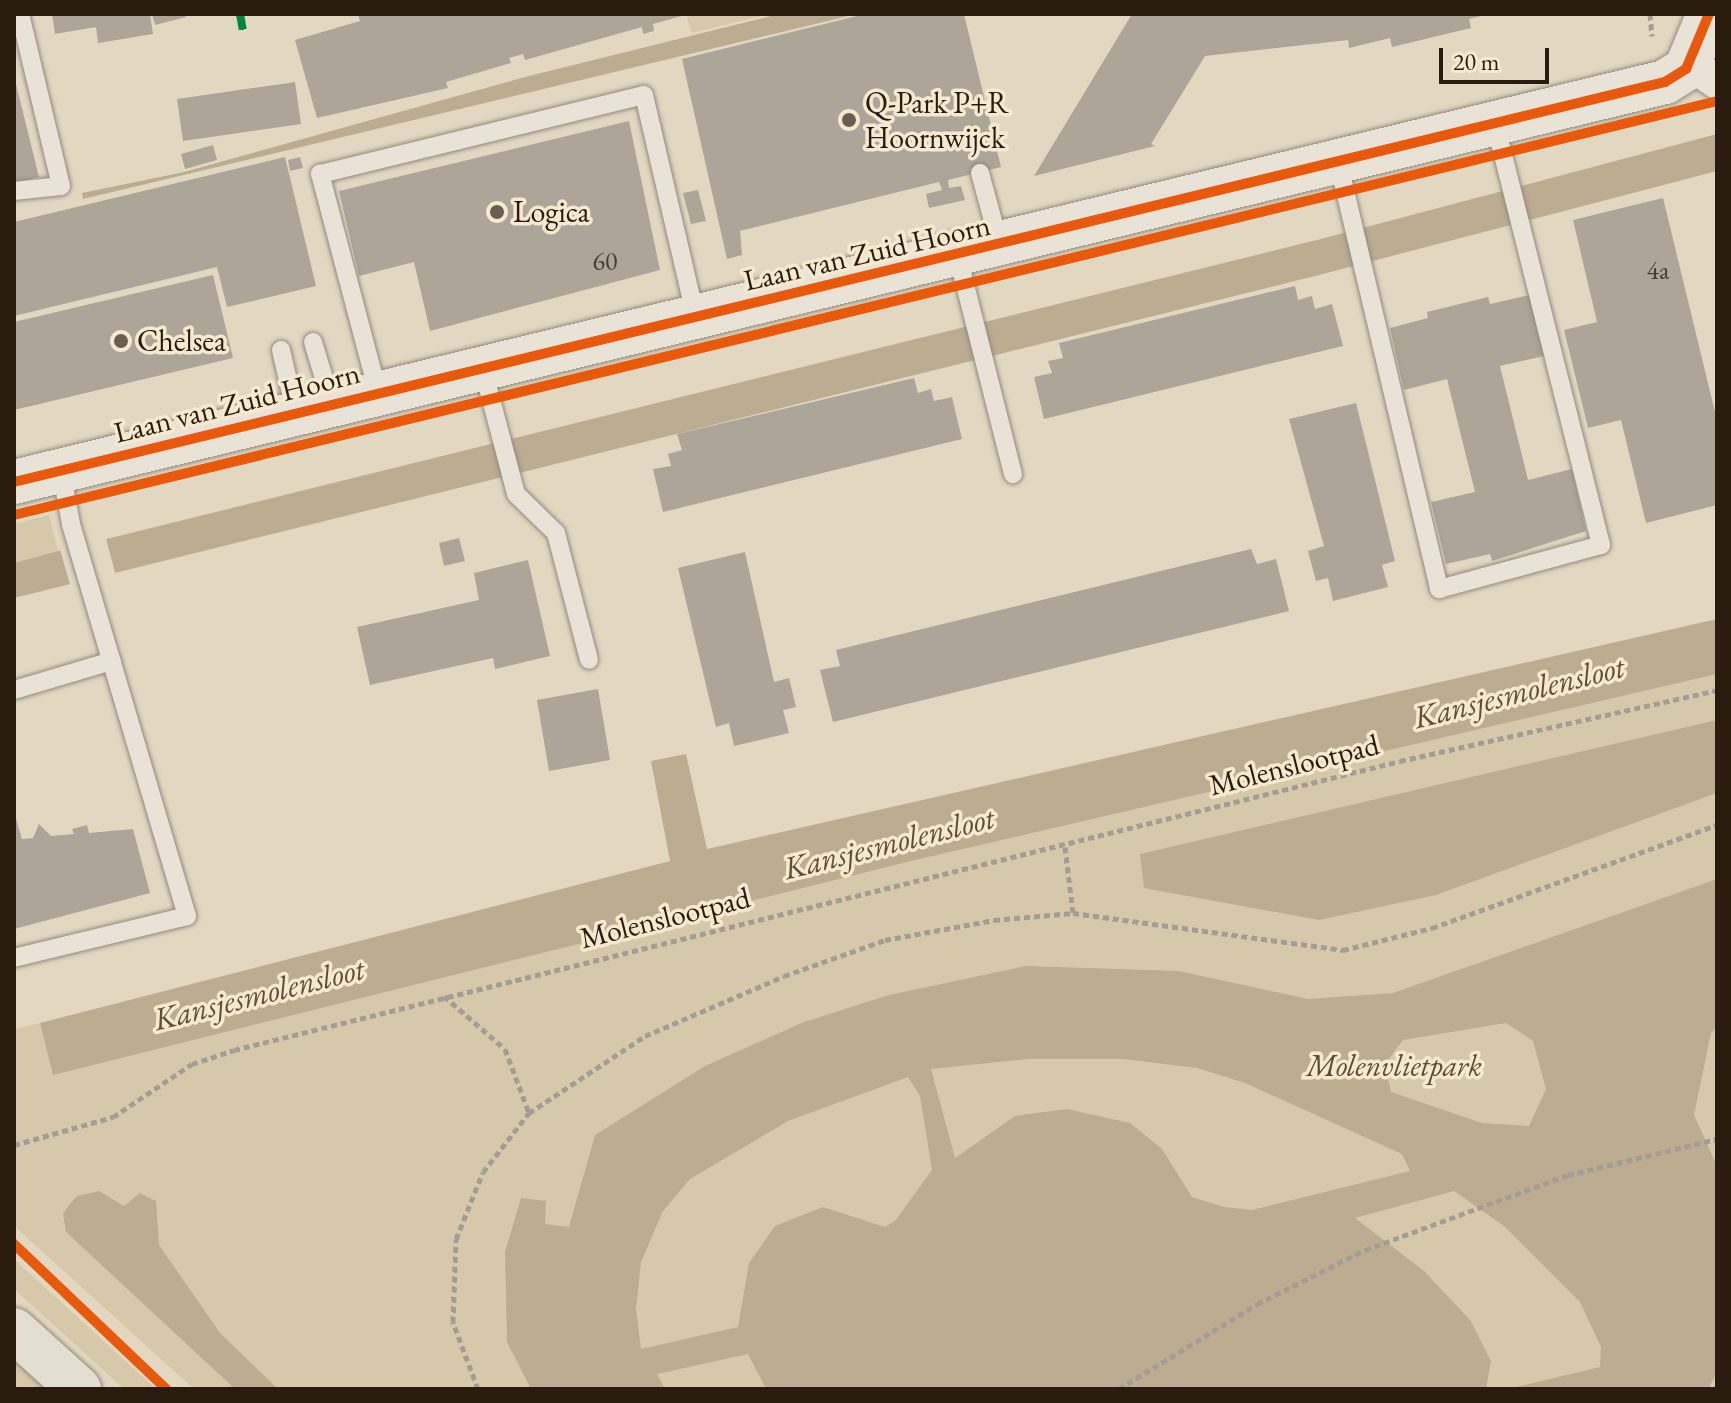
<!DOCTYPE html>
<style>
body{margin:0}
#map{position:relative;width:1731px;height:1403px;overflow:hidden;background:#e2d8c2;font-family:"EB Garamond",serif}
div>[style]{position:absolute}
.green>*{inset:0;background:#d6c9ab}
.water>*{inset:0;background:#bcad92}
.pier>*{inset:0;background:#e2d8c2}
.building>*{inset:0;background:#ada597}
.path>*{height:5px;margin-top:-2.5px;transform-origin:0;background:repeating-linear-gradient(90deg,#a39e95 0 6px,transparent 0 10px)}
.roads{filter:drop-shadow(0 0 2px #918a7c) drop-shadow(0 0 2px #918a7c)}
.lane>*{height:18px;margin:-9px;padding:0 9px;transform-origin:9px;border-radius:9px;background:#e8e2d7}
.street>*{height:34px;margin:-17px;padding:0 17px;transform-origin:17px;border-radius:17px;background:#e8e2d7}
.secondary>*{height:44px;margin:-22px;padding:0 22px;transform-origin:22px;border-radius:22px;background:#e8e2d7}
.primary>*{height:44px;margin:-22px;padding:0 22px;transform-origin:22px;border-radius:22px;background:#e4ded1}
.quiet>*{height:8px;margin-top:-4px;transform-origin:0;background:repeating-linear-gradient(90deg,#00873e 0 16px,transparent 0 24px)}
.cycleway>*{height:10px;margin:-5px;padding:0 5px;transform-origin:5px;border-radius:5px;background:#e8590c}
.dots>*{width:22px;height:22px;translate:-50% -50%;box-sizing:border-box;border:4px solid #f5e9cf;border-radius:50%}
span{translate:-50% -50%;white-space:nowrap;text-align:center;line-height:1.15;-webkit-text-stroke:7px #f5e9cf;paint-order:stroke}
.number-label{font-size:26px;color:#4a3e31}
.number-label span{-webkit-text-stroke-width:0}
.poi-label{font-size:30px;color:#291c0f}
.left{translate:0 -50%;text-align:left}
.street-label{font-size:30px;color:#291c0f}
.park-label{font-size:30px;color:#5a4c38;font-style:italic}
.water-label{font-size:32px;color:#5d4f3b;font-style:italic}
.frame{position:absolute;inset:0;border:16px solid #291c0f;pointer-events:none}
.scale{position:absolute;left:1439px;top:48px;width:110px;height:36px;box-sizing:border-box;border:4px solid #291c0f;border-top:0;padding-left:10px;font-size:24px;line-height:28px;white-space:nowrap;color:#291c0f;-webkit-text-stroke:6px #f5e9cf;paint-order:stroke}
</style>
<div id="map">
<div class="green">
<div style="clip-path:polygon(686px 14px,769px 14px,692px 33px)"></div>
<div style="clip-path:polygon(49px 515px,58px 551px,14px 563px,14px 524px)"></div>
<div style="clip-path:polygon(1717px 657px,1717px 1389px,194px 1389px,14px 1226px,14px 1029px,40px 1023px,49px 1057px)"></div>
<div style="clip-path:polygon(14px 1259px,156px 1389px,124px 1389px,14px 1289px)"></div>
<div style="clip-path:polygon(14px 1359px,55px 1389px,14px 1389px)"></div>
</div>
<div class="water">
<div style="clip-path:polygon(779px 14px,857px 14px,83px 199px,82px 193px,184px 172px,525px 77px)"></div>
<div style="clip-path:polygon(1717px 134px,1717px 171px,1319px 275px,14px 598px,14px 563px,58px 551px,1321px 239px)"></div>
<div style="clip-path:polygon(1717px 619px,1717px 674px,911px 861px,53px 1075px,40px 1023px,670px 861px,651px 761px,686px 754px,707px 849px)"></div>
<div style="clip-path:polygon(1717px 720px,1717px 793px,1436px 895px,1319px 920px,1144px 888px,1140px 854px)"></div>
<div style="clip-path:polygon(evenodd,1717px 879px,1717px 1028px,1711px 1033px,1694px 1115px,1717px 1166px,1717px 1373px,1708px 1389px,1508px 1389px,1600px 1367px,1601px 1347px,1580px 1302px,1504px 1226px,1454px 1191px,1355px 1218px,1424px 1271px,1471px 1321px,1491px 1361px,1486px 1389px,766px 1389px,748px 1354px,657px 1374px,665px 1389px,531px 1389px,507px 1342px,505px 1252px,521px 1198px,546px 1201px,545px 1224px,569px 1227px,595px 1135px,705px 1066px,804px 1022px,889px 995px,1026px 966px,1179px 971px,1308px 999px,1393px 993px,1717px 879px,1506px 1023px,1533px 1041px,1546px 1089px,1529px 1126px,1482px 1123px,1391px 1092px,1385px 1064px,1403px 1040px,1506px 1023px,1717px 879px,1027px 1059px,1123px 1059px,1197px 1068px,1245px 1083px,1402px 1154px,1410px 1171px,1252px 1210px,1224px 1207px,1192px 1197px,1162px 1149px,1130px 1123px,1067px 1109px,1015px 1116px,955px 1158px,931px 1069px,1027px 1059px,1717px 879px,908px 1077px,920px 1096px,932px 1170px,895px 1221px,885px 1227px,823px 1207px,775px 1226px,749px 1263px,738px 1327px,641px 1349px,636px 1309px,641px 1262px,663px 1211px,690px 1179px,788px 1121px,908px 1077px)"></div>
<div style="clip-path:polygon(99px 1191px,124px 1206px,140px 1193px,156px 1201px,159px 1245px,220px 1333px,278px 1389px,235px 1389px,66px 1232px,63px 1214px,69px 1205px,77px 1196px)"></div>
</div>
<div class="pier">
<div style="clip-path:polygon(105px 535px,116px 576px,71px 588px,59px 546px)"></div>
</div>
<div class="building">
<div style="clip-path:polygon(52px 14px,150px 14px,153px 34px,98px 43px,96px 27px,55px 34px)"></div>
<div style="clip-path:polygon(152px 14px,185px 14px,186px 17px,155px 25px)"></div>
<div style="clip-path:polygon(358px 14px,685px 14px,685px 15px,653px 24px,654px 31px,643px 34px,642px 27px,525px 60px,523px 54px,509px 58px,511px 63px,446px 82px,448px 88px,317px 118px,295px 40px,360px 21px)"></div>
<div style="clip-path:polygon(865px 14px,964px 14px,1001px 167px,948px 180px,949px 188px,961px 186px,965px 200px,929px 208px,926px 194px,942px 190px,939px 182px,740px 231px,742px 255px,727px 259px,682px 59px)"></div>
<div style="clip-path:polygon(1132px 14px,1484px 14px,1485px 15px,1469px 19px,1471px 28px,1392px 47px,1390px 38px,1349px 48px,1348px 40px,1205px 56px,1151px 144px,1155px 146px,1034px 176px)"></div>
<div style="clip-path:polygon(14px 76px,39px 177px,14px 183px)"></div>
<div style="clip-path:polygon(295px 82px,301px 124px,183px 141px,177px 99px)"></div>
<div style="clip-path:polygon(629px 121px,660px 270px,430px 331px,414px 262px,359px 276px,339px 191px)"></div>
<div style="clip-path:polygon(213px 145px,217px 160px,185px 169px,181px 154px)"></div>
<div style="clip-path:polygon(285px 157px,316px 286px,227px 307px,217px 267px,14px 316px,14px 222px)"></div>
<div style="clip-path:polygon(300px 157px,303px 168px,290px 171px,288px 160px)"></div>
<div style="clip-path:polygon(698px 190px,706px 221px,691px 224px,683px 193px)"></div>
<div style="clip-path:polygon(1663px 198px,1717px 420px,1717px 505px,1646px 523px,1621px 420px,1588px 428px,1564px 330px,1597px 322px,1573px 220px)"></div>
<div style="clip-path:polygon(213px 275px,233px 358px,14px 410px,14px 322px)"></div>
<div style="clip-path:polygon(1295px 286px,1298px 300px,1312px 296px,1315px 309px,1332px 304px,1343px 346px,1044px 419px,1034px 377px,1052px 373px,1048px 361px,1063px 358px,1059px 343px)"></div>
<div style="clip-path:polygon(1529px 295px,1544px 356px,1500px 366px,1528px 480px,1572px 469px,1586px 531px,1492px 561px,1490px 554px,1446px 564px,1431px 502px,1475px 492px,1447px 379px,1404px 390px,1390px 328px,1428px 318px,1427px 312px,1488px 297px,1490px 304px)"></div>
<div style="clip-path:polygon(914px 378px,918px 393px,931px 389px,934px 401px,952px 397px,962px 439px,663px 512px,653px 469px,671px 466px,668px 454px,682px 450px,677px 434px)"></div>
<div style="clip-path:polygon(1356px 403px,1395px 561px,1382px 565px,1388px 587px,1333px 601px,1328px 578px,1316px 581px,1308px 551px,1324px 546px,1289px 419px)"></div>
<div style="clip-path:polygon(459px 538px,465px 561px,444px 566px,439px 543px)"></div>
<div style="clip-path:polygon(1251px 549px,1257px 564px,1276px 559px,1289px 611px,833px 722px,820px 670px,840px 666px,836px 650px)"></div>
<div style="clip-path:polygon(745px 552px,774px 682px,789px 678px,796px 707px,783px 710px,789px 733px,734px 746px,729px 723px,716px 727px,678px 568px)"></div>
<div style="clip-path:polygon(528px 560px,550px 656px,495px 669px,493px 658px,370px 685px,357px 627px,479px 600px,474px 573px)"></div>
<div style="clip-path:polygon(598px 689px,610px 760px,549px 771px,537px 700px)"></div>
<div style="clip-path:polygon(14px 812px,22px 839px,33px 838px,39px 824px,51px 836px,74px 834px,72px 829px,87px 825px,89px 833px,133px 829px,150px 893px,14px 929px)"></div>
</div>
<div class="path">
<div style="left:1650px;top:14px;width:22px;rotate:85deg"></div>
<div style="left:1065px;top:847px;width:66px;rotate:83.1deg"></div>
<div style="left:444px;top:996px;width:81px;rotate:41deg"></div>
<div style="left:505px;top:1049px;width:68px;rotate:69.4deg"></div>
<div style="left:14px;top:1145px;width:103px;rotate:-15.8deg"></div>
<div style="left:113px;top:1117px;width:95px;rotate:-33.9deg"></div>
<div style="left:192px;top:1064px;width:44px;rotate:-18.4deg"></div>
<div style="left:234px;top:1050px;width:1201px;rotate:-13.92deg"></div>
<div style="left:1400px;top:761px;width:325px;rotate:-12.6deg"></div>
<div style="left:478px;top:1389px;width:72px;rotate:-110.5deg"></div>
<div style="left:453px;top:1322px;width:83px;rotate:-87.9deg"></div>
<div style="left:456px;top:1239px;width:72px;rotate:-68.1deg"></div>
<div style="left:483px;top:1172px;width:75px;rotate:-52.1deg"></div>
<div style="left:529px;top:1113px;width:139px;rotate:-33.6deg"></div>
<div style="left:645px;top:1036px;width:151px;rotate:-23.3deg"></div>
<div style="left:784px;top:976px;width:107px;rotate:-19.6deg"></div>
<div style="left:885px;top:940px;width:111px;rotate:-10.4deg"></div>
<div style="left:994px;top:920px;width:79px;rotate:-5.1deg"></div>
<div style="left:1073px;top:913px;width:273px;rotate:7.8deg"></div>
<div style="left:1343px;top:950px;width:92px;rotate:-13.9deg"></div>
<div style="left:1432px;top:928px;width:303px;rotate:-19.9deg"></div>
<div style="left:1119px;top:1389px;width:162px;rotate:-31.6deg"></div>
<div style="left:1257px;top:1304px;width:121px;rotate:-26.6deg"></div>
<div style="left:1365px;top:1250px;width:216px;rotate:-20.3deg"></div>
<div style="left:1568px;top:1175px;width:153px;rotate:-13.6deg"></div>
</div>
<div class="roads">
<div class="lane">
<div style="left:1338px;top:161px;width:440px;rotate:76.7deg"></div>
<div style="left:1439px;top:589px;width:168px;rotate:-15.2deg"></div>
<div style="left:1601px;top:545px;width:432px;rotate:-104.1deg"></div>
<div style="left:980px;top:173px;width:73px;rotate:74.8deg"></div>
<div style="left:14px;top:191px;width:47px;rotate:-6.1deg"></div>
<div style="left:61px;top:186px;width:177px;rotate:-103.4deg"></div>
<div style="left:958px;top:257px;width:224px;rotate:75.8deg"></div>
<div style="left:313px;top:342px;width:66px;rotate:73.2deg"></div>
<div style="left:281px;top:350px;width:67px;rotate:77deg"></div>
<div style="left:483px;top:369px;width:129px;rotate:75.2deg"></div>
<div style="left:516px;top:494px;width:56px;rotate:44.3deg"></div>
<div style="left:556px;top:533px;width:131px;rotate:75.4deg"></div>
<div style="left:378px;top:393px;width:227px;rotate:-104.8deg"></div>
<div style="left:320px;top:174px;width:333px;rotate:-13.7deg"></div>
<div style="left:644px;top:95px;width:229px;rotate:76.9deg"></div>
<div style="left:14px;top:690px;width:102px;rotate:-16.5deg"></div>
<div style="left:14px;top:958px;width:178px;rotate:-13.6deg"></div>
<div style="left:187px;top:916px;width:409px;rotate:-106.5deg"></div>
<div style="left:71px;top:524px;width:55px;rotate:-100.5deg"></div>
</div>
<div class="street">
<div style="left:1689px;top:63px;width:34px;rotate:34deg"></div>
</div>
<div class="secondary">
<div style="left:14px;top:482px;width:1699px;rotate:-13.62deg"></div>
<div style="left:1665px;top:82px;width:25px;rotate:-32deg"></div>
<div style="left:1686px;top:69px;width:60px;rotate:-67.3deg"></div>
</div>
<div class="primary">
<div style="left:14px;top:1330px;width:88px;rotate:42.2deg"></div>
</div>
</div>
<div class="quiet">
<div style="left:240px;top:14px;width:23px;rotate:80deg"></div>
</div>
<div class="cycleway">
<div style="left:14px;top:482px;width:1699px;rotate:-13.62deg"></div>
<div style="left:1665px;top:82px;width:25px;rotate:-32deg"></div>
<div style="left:1686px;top:69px;width:60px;rotate:-67.3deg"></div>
<div style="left:14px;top:515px;width:1753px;rotate:-13.66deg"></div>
<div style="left:14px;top:1244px;width:210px;rotate:43.6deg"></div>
</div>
<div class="dots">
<div style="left:849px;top:120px;background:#6a5e4e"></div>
<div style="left:497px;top:212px;background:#6a5e4e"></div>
<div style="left:121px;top:341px;background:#6a5e4e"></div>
</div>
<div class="number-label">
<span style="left:605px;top:262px">60</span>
<span style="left:1658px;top:271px">4a</span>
</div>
<div class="poi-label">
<span class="left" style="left:865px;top:120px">Q-Park P+R<br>Hoornwijck</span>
<span class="left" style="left:513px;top:212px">Logica</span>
<span class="left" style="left:137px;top:341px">Chelsea</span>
</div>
<div class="street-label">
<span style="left:867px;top:253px;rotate:-13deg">Laan van Zuid Hoorn</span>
<span style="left:237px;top:403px;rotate:-14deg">Laan van Zuid Hoorn</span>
<span style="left:1294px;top:765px;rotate:-14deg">Molenslootpad</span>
<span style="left:665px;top:918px;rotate:-14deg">Molenslootpad</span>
</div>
<div class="park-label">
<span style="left:1394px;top:1066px">Molenvlietpark</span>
</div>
<div class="water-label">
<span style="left:1519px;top:692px;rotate:-14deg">Kansjesmolensloot</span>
<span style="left:889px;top:843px;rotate:-14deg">Kansjesmolensloot</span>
<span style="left:259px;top:994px;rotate:-14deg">Kansjesmolensloot</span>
</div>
<div class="frame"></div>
<div class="scale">20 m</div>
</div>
